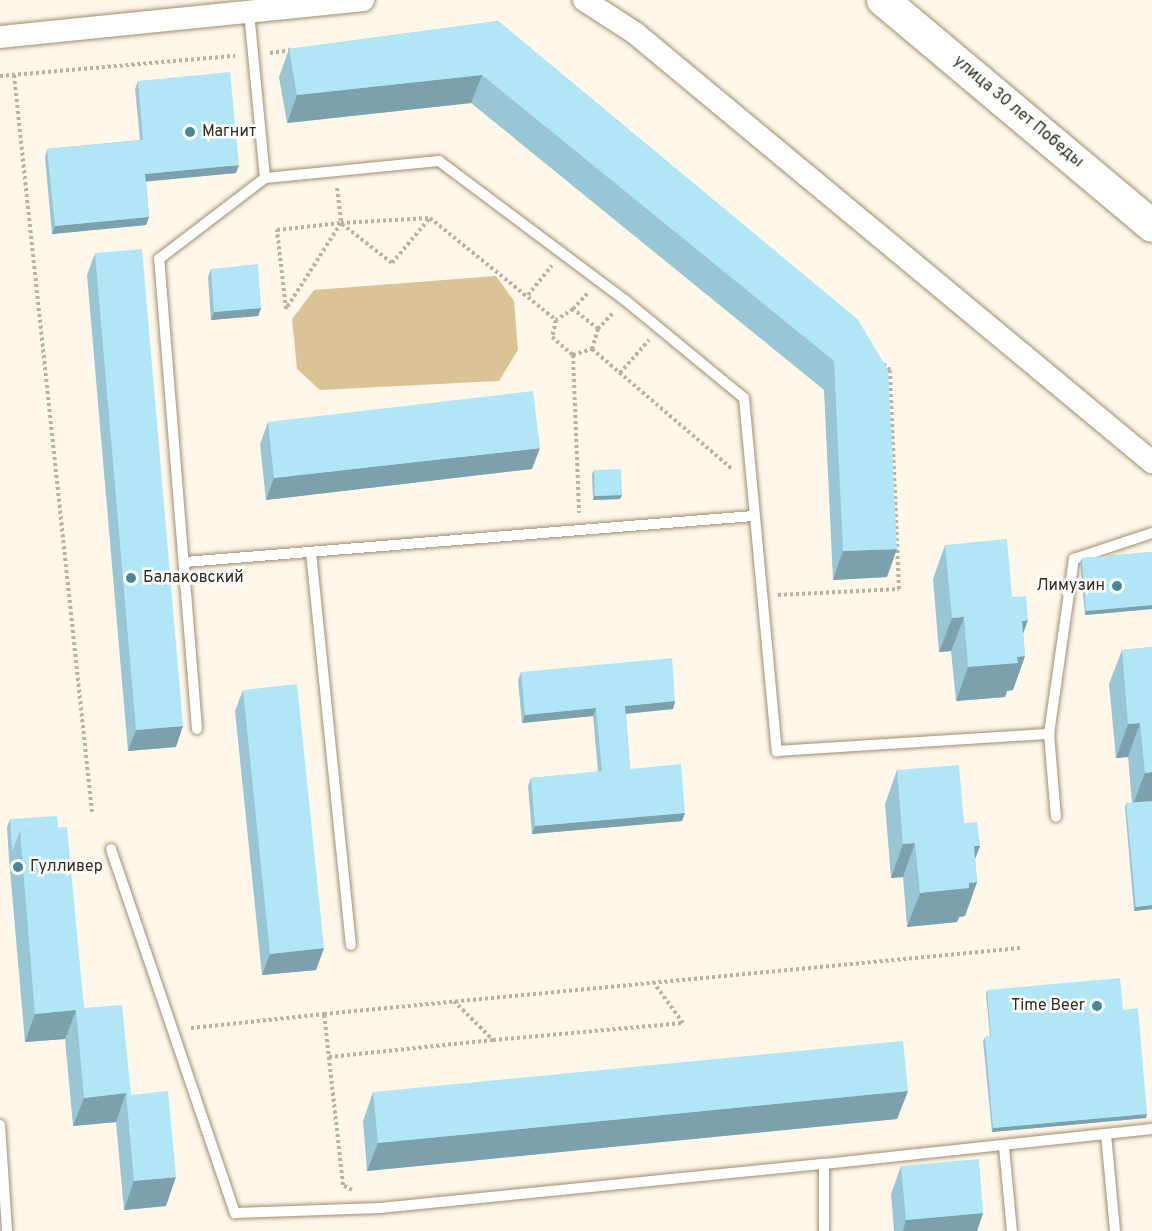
<!DOCTYPE html>
<meta charset="utf-8">
<style>
body{margin:0}
#map{position:relative;width:1152px;height:1231px;overflow:hidden;background:#fff7ea;font-family:Overpass,sans-serif}
div>[style]{position:absolute}
.green>*{inset:0;background:#dbc398}
.path>*{height:4px;margin-top:-2px;transform-origin:0;background:repeating-linear-gradient(90deg,#b8b1a4 0 3px,transparent 0 6px)}
.roads{filter:drop-shadow(0 0 2px #9e8e6e) drop-shadow(0 0 2px #9e8e6e)}
.service>*{height:10px;margin:-5px;padding:0 5px;transform-origin:5px;border-radius:5px;background:#fff}
.minor>*{height:22px;margin:-11px;padding:0 11px;transform-origin:11px;border-radius:11px;background:#fff}
.secondary>*{height:32px;margin:-16px;padding:0 16px;transform-origin:16px;border-radius:16px;background:#fff}
.wall>*{inset:0;background:#98c6d4}
.shaded-wall>*{inset:0;background:#7ca1ad}
.building>*{inset:0;background:#b1e6f7}
.dots>*{width:16px;height:16px;translate:-50% -50%;box-sizing:border-box;border:3px solid #fff;border-radius:50%}
span{translate:-50% -50%;white-space:nowrap;text-align:center;line-height:1.15;-webkit-text-stroke:5px #fff;paint-order:stroke}
.street-label{font-size:16px;color:#312b1e}
.poi-label{font-size:16px;color:#312b1e}
.left{translate:0 -50%;text-align:left}
.right{translate:-100% -50%;text-align:right}
</style>
<div id="map">
<div class="green">
<div style="clip-path:polygon(496px 276px,514px 301px,518px 350px,499px 381px,320px 390px,297px 369px,292px 319px,314px 290px)"></div>
</div>
<div class="path">
<div style="left:270px;top:53px;width:22px;rotate:-8deg"></div>
<div style="left:14px;top:75px;width:741px;rotate:83.96deg"></div>
<div style="left:0;top:76px;width:236px;rotate:-4.9deg"></div>
<div style="left:337px;top:188px;width:35px;rotate:83deg"></div>
<div style="left:341px;top:223px;width:102px;rotate:122.6deg"></div>
<div style="left:286px;top:309px;width:80px;rotate:-96.5deg"></div>
<div style="left:277px;top:230px;width:64px;rotate:-6.2deg"></div>
<div style="left:341px;top:223px;width:89px;rotate:-3.2deg"></div>
<div style="left:430px;top:218px;width:162px;rotate:39deg"></div>
<div style="left:342px;top:224px;width:63px;rotate:38deg"></div>
<div style="left:392px;top:263px;width:57px;rotate:-49.9deg"></div>
<div style="left:528px;top:295px;width:38px;rotate:-51deg"></div>
<div style="left:573px;top:309px;width:23px;rotate:-47deg"></div>
<div style="left:598px;top:329px;width:23px;rotate:-47deg"></div>
<div style="left:592px;top:349px;width:186px;rotate:40.6deg"></div>
<div style="left:573px;top:355px;width:20px;rotate:-18deg"></div>
<div style="left:592px;top:349px;width:21px;rotate:-73deg"></div>
<div style="left:598px;top:329px;width:32px;rotate:-141deg"></div>
<div style="left:573px;top:309px;width:20px;rotate:147deg"></div>
<div style="left:556px;top:320px;width:17px;rotate:103deg"></div>
<div style="left:552px;top:337px;width:28px;rotate:41deg"></div>
<div style="left:573px;top:355px;width:158px;rotate:87.8deg"></div>
<div style="left:620px;top:373px;width:44px;rotate:-48.7deg"></div>
<div style="left:778px;top:595px;width:121px;rotate:-2.8deg"></div>
<div style="left:899px;top:589px;width:219px;rotate:-92.4deg"></div>
<div style="left:890px;top:370px;width:9px;rotate:-139deg"></div>
<div style="left:454px;top:1001px;width:55px;rotate:45deg"></div>
<div style="left:493px;top:1040px;width:191px;rotate:-5.1deg"></div>
<div style="left:683px;top:1023px;width:49px;rotate:-125.9deg"></div>
<div style="left:191px;top:1028px;width:134px;rotate:-6deg"></div>
<div style="left:329px;top:1057px;width:165px;rotate:-5.9deg"></div>
<div style="left:352px;top:1190px;width:10px;rotate:-151deg"></div>
<div style="left:343px;top:1185px;width:172px;rotate:-96.3deg"></div>
<div style="left:324px;top:1014px;width:699px;rotate:-5.42deg"></div>
</div>
<div class="roads">
<div class="service">
<div style="left:265px;top:178px;width:175px;rotate:-5.6deg"></div>
<div style="left:439px;top:161px;width:232px;rotate:36.8deg"></div>
<div style="left:625px;top:300px;width:154px;rotate:39.5deg"></div>
<div style="left:744px;top:398px;width:355px;rotate:84.7deg"></div>
<div style="left:777px;top:751px;width:273px;rotate:-3.6deg"></div>
<div style="left:1049px;top:734px;width:177px;rotate:-81.9deg"></div>
<div style="left:1074px;top:559px;width:82px;rotate:-18.4deg"></div>
<div style="left:311px;top:552px;width:395px;rotate:84.2deg"></div>
<div style="left:185px;top:562px;width:570px;rotate:-4.63deg"></div>
<div style="left:197px;top:729px;width:472px;rotate:-94.6deg"></div>
<div style="left:159px;top:259px;width:133px;rotate:-37.4deg"></div>
<div style="left:265px;top:178px;width:168px;rotate:-95.5deg"></div>
<div style="left:1049px;top:734px;width:83px;rotate:85.2deg"></div>
<div style="left:111px;top:849px;width:385px;rotate:71.2deg"></div>
<div style="left:235px;top:1213px;width:145px;rotate:-2deg"></div>
<div style="left:380px;top:1208px;width:446px;rotate:-5.7deg"></div>
<div style="left:0;top:1125px;width:106px;rotate:86.2deg"></div>
<div style="left:1106px;top:1134px;width:97px;rotate:84.7deg"></div>
<div style="left:1004px;top:1147px;width:84px;rotate:84.6deg"></div>
<div style="left:824px;top:1231px;width:67px;rotate:-90deg"></div>
<div style="left:824px;top:1164px;width:330px;rotate:-6.1deg"></div>
</div>
<div class="minor">
<div style="left:584px;top:0;width:61px;rotate:32.9deg"></div>
<div style="left:635px;top:33px;width:672px;rotate:39.69deg"></div>
<div style="left:0;top:37px;width:365px;rotate:-5.8deg"></div>
</div>
<div class="secondary">
<div style="left:883px;top:0;width:351px;rotate:40deg"></div>
</div>
</div>
<div class="wall">
<div style="clip-path:polygon(498px 21px,858px 320px,887px 577px,833px 580px,824px 390px,471px 103px,287px 123px,279px 77px,289px 49px)"></div>
<div style="clip-path:polygon(138px 81px,236px 173px,146px 181px,149px 217px,146px 225px,52px 234px,45px 157px,47px 149px,140px 140px,135px 89px)"></div>
<div style="clip-path:polygon(95px 253px,176px 747px,128px 751px,87px 275px)"></div>
<div style="clip-path:polygon(211px 269px,261px 308px,258px 316px,211px 320px,208px 277px)"></div>
<div style="clip-path:polygon(268px 422px,532px 469px,266px 500px,260px 444px)"></div>
<div style="clip-path:polygon(594px 470px,622px 495px,620px 499px,593px 500px,592px 474px)"></div>
<div style="clip-path:polygon(945px 545px,1012px 597px,1023px 633px,1025px 656px,1013px 690px,1007px 691px,1005px 697px,956px 701px,951px 651px,939px 652px,933px 579px)"></div>
<div style="clip-path:polygon(1152px 552px,1152px 609px,1085px 615px,1080px 562px,1082px 558px)"></div>
<div style="clip-path:polygon(1152px 647px,1152px 909px,1134px 911px,1125px 807px,1126px 803px,1132px 803px,1128px 757px,1116px 758px,1109px 684px,1122px 650px)"></div>
<div style="clip-path:polygon(521px 672px,675px 701px,673px 709px,626px 714px,630px 769px,685px 813px,682px 821px,532px 834px,528px 786px,531px 778px,598px 772px,593px 716px,522px 723px,518px 680px)"></div>
<div style="clip-path:polygon(243px 690px,324px 948px,316px 970px,262px 975px,235px 711px)"></div>
<div style="clip-path:polygon(897px 770px,980px 846px,975px 859px,977px 882px,965px 916px,959px 917px,957px 922px,907px 927px,903px 877px,891px 878px,885px 804px)"></div>
<div style="clip-path:polygon(10px 819px,58px 828px,84px 1008px,131px 1095px,166px 1206px,124px 1210px,116px 1122px,73px 1126px,65px 1039px,25px 1042px,9px 859px,7px 827px)"></div>
<div style="clip-path:polygon(987px 990px,1123px 1010px,1146px 1118px,992px 1132px,983px 1041px,985px 1037px,990px 1036px,986px 994px)"></div>
<div style="clip-path:polygon(908px 1091px,897px 1119px,367px 1171px,363px 1121px,373px 1092px)"></div>
<div style="clip-path:polygon(901px 1166px,983px 1213px,977px 1231px,894px 1231px,891px 1194px)"></div>
</div>
<div class="shaded-wall">
<div style="clip-path:polygon(482px 75px,471px 103px,287px 123px,297px 95px)"></div>
<div style="clip-path:polygon(239px 165px,236px 173px,142px 182px,145px 174px)"></div>
<div style="clip-path:polygon(149px 217px,146px 225px,52px 234px,55px 226px)"></div>
<div style="clip-path:polygon(261px 308px,258px 316px,211px 320px,214px 312px)"></div>
<div style="clip-path:polygon(540px 448px,532px 469px,266px 500px,274px 478px)"></div>
<div style="clip-path:polygon(622px 495px,620px 499px,593px 500px,595px 496px)"></div>
<div style="clip-path:polygon(897px 549px,887px 577px,833px 580px,843px 551px)"></div>
<div style="clip-path:polygon(1152px 605px,1152px 609px,1085px 615px,1086px 611px)"></div>
<div style="clip-path:polygon(964px 617px,951px 651px,939px 652px,952px 618px)"></div>
<div style="clip-path:polygon(1028px 620px,1016px 654px,1022px 621px)"></div>
<div style="clip-path:polygon(1025px 656px,1013px 690px,1007px 691px,1005px 697px,956px 701px,968px 667px,1017px 657px)"></div>
<div style="clip-path:polygon(675px 701px,673px 709px,622px 714px,625px 706px)"></div>
<div style="clip-path:polygon(596px 708px,593px 716px,522px 723px,525px 715px)"></div>
<div style="clip-path:polygon(1140px 723px,1128px 757px,1116px 758px,1128px 724px)"></div>
<div style="clip-path:polygon(183px 726px,176px 747px,128px 751px,136px 730px)"></div>
<div style="clip-path:polygon(1152px 772px,1152px 805px,1132px 807px,1145px 773px)"></div>
<div style="clip-path:polygon(685px 813px,682px 821px,532px 834px,535px 826px)"></div>
<div style="clip-path:polygon(915px 843px,903px 877px,891px 878px,903px 844px)"></div>
<div style="clip-path:polygon(974px 846px,980px 846px,967px 880px)"></div>
<div style="clip-path:polygon(977px 882px,965px 916px,959px 917px,957px 922px,907px 927px,920px 893px,969px 883px)"></div>
<div style="clip-path:polygon(1152px 905px,1152px 909px,1134px 911px,1136px 907px)"></div>
<div style="clip-path:polygon(324px 948px,316px 970px,262px 975px,270px 954px)"></div>
<div style="clip-path:polygon(76px 1010px,65px 1039px,25px 1042px,35px 1014px)"></div>
<div style="clip-path:polygon(908px 1091px,897px 1119px,367px 1171px,378px 1143px)"></div>
<div style="clip-path:polygon(126px 1093px,116px 1122px,73px 1126px,84px 1098px)"></div>
<div style="clip-path:polygon(1147px 1114px,1146px 1118px,992px 1132px,993px 1128px)"></div>
<div style="clip-path:polygon(176px 1177px,166px 1206px,124px 1210px,134px 1181px)"></div>
<div style="clip-path:polygon(983px 1213px,977px 1231px,903px 1231px,906px 1220px)"></div>
</div>
<div class="building">
<div style="clip-path:polygon(498px 21px,858px 320px,888px 370px,897px 549px,843px 551px,834px 361px,482px 75px,297px 95px,289px 49px)"></div>
<div style="clip-path:polygon(230px 72px,239px 165px,145px 174px,149px 217px,55px 226px,47px 149px,143px 140px,138px 81px)"></div>
<div style="clip-path:polygon(142px 249px,183px 726px,136px 730px,95px 253px)"></div>
<div style="clip-path:polygon(258px 264px,261px 308px,214px 312px,211px 269px)"></div>
<div style="clip-path:polygon(533px 391px,540px 448px,274px 478px,268px 422px)"></div>
<div style="clip-path:polygon(621px 469px,622px 495px,595px 496px,594px 470px)"></div>
<div style="clip-path:polygon(1007px 539px,1012px 597px,1026px 596px,1028px 620px,1022px 621px,1025px 656px,1017px 657px,1018px 663px,968px 667px,964px 617px,952px 618px,945px 545px)"></div>
<div style="clip-path:polygon(1152px 552px,1152px 605px,1086px 611px,1082px 558px)"></div>
<div style="clip-path:polygon(1152px 647px,1152px 772px,1145px 773px,1140px 723px,1128px 724px,1122px 650px)"></div>
<div style="clip-path:polygon(672px 658px,675px 701px,625px 706px,630px 769px,681px 764px,685px 813px,535px 826px,531px 778px,602px 771px,596px 708px,525px 715px,521px 672px)"></div>
<div style="clip-path:polygon(297px 684px,324px 948px,270px 954px,243px 690px)"></div>
<div style="clip-path:polygon(959px 765px,964px 823px,977px 822px,980px 846px,974px 846px,977px 882px,969px 883px,969px 888px,920px 893px,915px 843px,903px 844px,897px 770px)"></div>
<div style="clip-path:polygon(1152px 801px,1152px 905px,1136px 907px,1126px 803px)"></div>
<div style="clip-path:polygon(57px 816px,58px 828px,20px 831px,12px 851px,10px 819px)"></div>
<div style="clip-path:polygon(67px 827px,84px 1008px,122px 1005px,131px 1095px,168px 1091px,176px 1177px,134px 1181px,126px 1093px,84px 1098px,76px 1010px,35px 1014px,20px 831px)"></div>
<div style="clip-path:polygon(1120px 978px,1123px 1010px,1138px 1008px,1147px 1114px,993px 1128px,985px 1037px,991px 1036px,987px 990px)"></div>
<div style="clip-path:polygon(903px 1041px,908px 1091px,378px 1143px,373px 1092px)"></div>
<div style="clip-path:polygon(979px 1159px,983px 1213px,906px 1220px,901px 1166px)"></div>
</div>
<div class="dots">
<div style="left:190px;top:132px;background:#46879a"></div>
<div style="left:131px;top:578px;background:#46879a"></div>
<div style="left:1117px;top:586px;background:#46879a"></div>
<div style="left:18px;top:867px;background:#46879a"></div>
<div style="left:1097px;top:1006px;background:#46879a"></div>
</div>
<div class="street-label">
<span style="left:1018px;top:112px;rotate:40deg">улица 30 лет Победы</span>
</div>
<div class="poi-label">
<span class="left" style="left:202px;top:132px">Магнит</span>
<span class="left" style="left:143px;top:578px">Балаковский</span>
<span class="right" style="left:1105px;top:586px">Лимузин</span>
<span class="left" style="left:30px;top:867px">Гулливер</span>
<span class="right" style="left:1085px;top:1006px">Time Beer</span>
</div>
</div>
